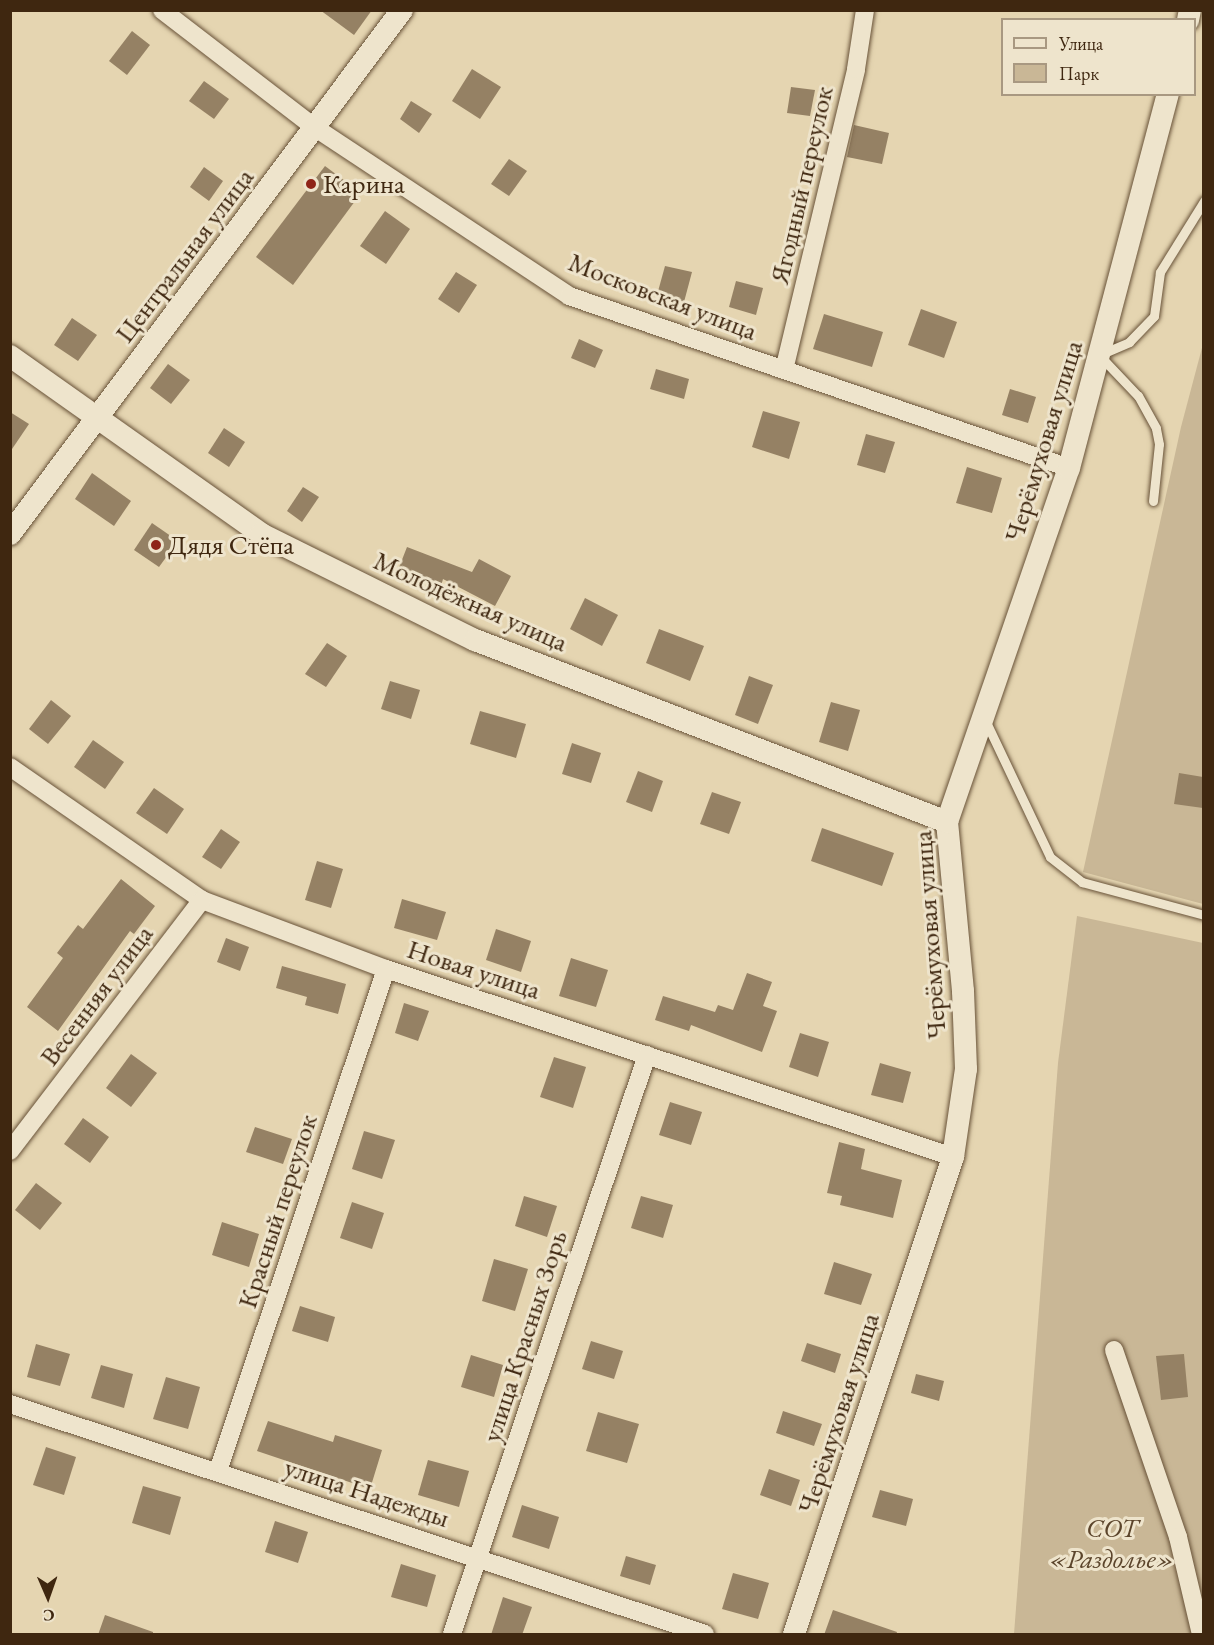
<!DOCTYPE html>
<meta charset="utf-8">
<style>
body{margin:0}
#map{position:relative;width:1214px;height:1645px;overflow:hidden;background:#e5d5b1;font-family:"EB Garamond",serif}
div>[style]{position:absolute}
.green>*{inset:0;background:#c9b796}
.building>*{inset:0;background:#958164}
.roads{filter:drop-shadow(0 0 2px #685238) drop-shadow(0 0 2px #685238)}
.service>*{height:9px;margin:-4.5px;padding:0 4.5px;transform-origin:4.5px;border-radius:4.5px;background:#eee4cc}
.minor>*{height:18px;margin:-9px;padding:0 9px;transform-origin:9px;border-radius:9px;background:#eee4cc}
.tertiary>*{height:22px;margin:-11px;padding:0 11px;transform-origin:11px;border-radius:11px;background:#eee4cc}
.dots>*{width:16px;height:16px;translate:-50% -50%;box-sizing:border-box;border:3px solid #eee4cc;border-radius:50%}
span{translate:-50% -50%;white-space:nowrap;text-align:center;line-height:1.15;-webkit-text-stroke:6px #eee4cc;paint-order:stroke}
.poi-label{font-size:27px;color:#3f2710}
.left{translate:0 -50%;text-align:left}
.street-label{font-size:27px;color:#3f2710}
.park-label{font-size:27px;color:#5b442b;font-style:italic}
.frame{position:absolute;inset:0;border:12px solid #3f2710;pointer-events:none}
.legend{position:absolute;left:1001px;top:18px;width:195px;height:78px;box-sizing:border-box;background:#eee4cc;border:2px solid #a89881;margin:0;padding:8px 10px;list-style:none;font-size:18px;color:#3f2710}
.legend li{display:flex;align-items:center;gap:12px;height:30px}
.legend b{width:30px;border:2px solid #a89881}
.north{position:absolute;left:18px;top:1567px;width:60px;height:60px;-webkit-text-stroke:4px #eee4cc;paint-order:stroke;rotate:178deg;font-size:16px;font-weight:700;line-height:24px;text-align:center;color:#3f2710}
.north::after{content:'';display:block;margin:auto;width:21px;height:27px;background:#3f2710;clip-path:polygon(50% 0,100% 100%,50% 72%,0 100%)}
</style>
<div id="map">
<div class="green">
<div style="clip-path:polygon(1203px 344px,1203px 904px,1083px 872px,1181px 427px)"></div>
<div style="clip-path:polygon(1077px 916px,1203px 943px,1203px 1634px,1014px 1634px,1058px 1063px)"></div>
</div>
<div class="building">
<div style="clip-path:polygon(320px 10px,372px 10px,354px 35px)"></div>
<div style="clip-path:polygon(132px 31px,150px 45px,127px 75px,109px 61px)"></div>
<div style="clip-path:polygon(472px 69px,501px 87px,480px 119px,452px 101px)"></div>
<div style="clip-path:polygon(204px 81px,229px 99px,214px 119px,189px 101px)"></div>
<div style="clip-path:polygon(791px 87px,815px 90px,810px 116px,787px 113px)"></div>
<div style="clip-path:polygon(411px 101px,432px 114px,419px 133px,400px 119px)"></div>
<div style="clip-path:polygon(854px 125px,889px 133px,882px 164px,847px 157px)"></div>
<div style="clip-path:polygon(509px 159px,527px 171px,509px 196px,491px 184px)"></div>
<div style="clip-path:polygon(325px 166px,361px 193px,293px 285px,256px 257px)"></div>
<div style="clip-path:polygon(204px 167px,223px 181px,209px 201px,190px 187px)"></div>
<div style="clip-path:polygon(385px 211px,410px 229px,386px 264px,360px 246px)"></div>
<div style="clip-path:polygon(665px 266px,692px 272px,684px 302px,657px 295px)"></div>
<div style="clip-path:polygon(456px 272px,477px 285px,459px 313px,438px 299px)"></div>
<div style="clip-path:polygon(736px 281px,763px 288px,756px 315px,729px 307px)"></div>
<div style="clip-path:polygon(921px 309px,957px 322px,944px 358px,908px 345px)"></div>
<div style="clip-path:polygon(824px 314px,883px 332px,872px 367px,813px 349px)"></div>
<div style="clip-path:polygon(72px 318px,97px 335px,78px 361px,54px 345px)"></div>
<div style="clip-path:polygon(579px 339px,603px 350px,595px 368px,571px 358px)"></div>
<div style="clip-path:polygon(168px 364px,190px 380px,171px 404px,150px 388px)"></div>
<div style="clip-path:polygon(656px 369px,689px 379px,684px 399px,650px 389px)"></div>
<div style="clip-path:polygon(1010px 389px,1036px 397px,1028px 423px,1002px 415px)"></div>
<div style="clip-path:polygon(763px 411px,800px 422px,789px 459px,752px 447px)"></div>
<div style="clip-path:polygon(10px 412px,29px 424px,10px 452px)"></div>
<div style="clip-path:polygon(224px 428px,245px 442px,229px 467px,208px 453px)"></div>
<div style="clip-path:polygon(866px 434px,895px 442px,885px 473px,857px 465px)"></div>
<div style="clip-path:polygon(967px 467px,1002px 478px,992px 513px,956px 503px)"></div>
<div style="clip-path:polygon(92px 473px,131px 501px,114px 526px,75px 499px)"></div>
<div style="clip-path:polygon(303px 487px,319px 497px,302px 522px,287px 511px)"></div>
<div style="clip-path:polygon(152px 523px,178px 541px,159px 567px,134px 550px)"></div>
<div style="clip-path:polygon(407px 547px,472px 572px,479px 559px,511px 576px,495px 606px,443px 579px,441px 586px,398px 570px)"></div>
<div style="clip-path:polygon(585px 598px,618px 615px,602px 646px,570px 629px)"></div>
<div style="clip-path:polygon(659px 629px,704px 646px,690px 681px,646px 663px)"></div>
<div style="clip-path:polygon(327px 643px,347px 656px,326px 687px,305px 674px)"></div>
<div style="clip-path:polygon(749px 676px,773px 685px,758px 724px,735px 715px)"></div>
<div style="clip-path:polygon(390px 681px,420px 690px,411px 719px,381px 709px)"></div>
<div style="clip-path:polygon(51px 700px,71px 716px,48px 744px,29px 729px)"></div>
<div style="clip-path:polygon(831px 702px,860px 710px,848px 751px,819px 742px)"></div>
<div style="clip-path:polygon(480px 711px,526px 724px,516px 758px,470px 744px)"></div>
<div style="clip-path:polygon(93px 740px,124px 762px,105px 789px,74px 767px)"></div>
<div style="clip-path:polygon(572px 743px,601px 753px,591px 783px,562px 774px)"></div>
<div style="clip-path:polygon(638px 771px,663px 781px,652px 812px,626px 802px)"></div>
<div style="clip-path:polygon(1179px 773px,1203px 777px,1203px 808px,1174px 804px)"></div>
<div style="clip-path:polygon(154px 788px,184px 809px,167px 834px,136px 813px)"></div>
<div style="clip-path:polygon(712px 792px,741px 802px,729px 834px,700px 824px)"></div>
<div style="clip-path:polygon(822px 828px,894px 853px,882px 886px,811px 861px)"></div>
<div style="clip-path:polygon(221px 829px,240px 842px,221px 869px,202px 857px)"></div>
<div style="clip-path:polygon(317px 861px,343px 869px,331px 908px,305px 900px)"></div>
<div style="clip-path:polygon(121px 879px,155px 906px,134px 934px,130px 931px,58px 1031px,27px 1007px,63px 958px,57px 953px,78px 925px,83px 929px)"></div>
<div style="clip-path:polygon(402px 899px,446px 912px,437px 940px,394px 928px)"></div>
<div style="clip-path:polygon(496px 929px,531px 941px,521px 972px,486px 960px)"></div>
<div style="clip-path:polygon(226px 938px,249px 947px,240px 971px,217px 962px)"></div>
<div style="clip-path:polygon(571px 958px,608px 970px,596px 1007px,559px 996px)"></div>
<div style="clip-path:polygon(282px 966px,346px 984px,338px 1014px,305px 1005px,307px 997px,276px 988px)"></div>
<div style="clip-path:polygon(747px 973px,772px 982px,763px 1006px,777px 1011px,762px 1052px,691px 1025px,689px 1031px,655px 1020px,663px 996px,715px 1012px,718px 1005px,733px 1010px)"></div>
<div style="clip-path:polygon(404px 1003px,429px 1011px,418px 1041px,395px 1033px)"></div>
<div style="clip-path:polygon(800px 1033px,829px 1042px,818px 1077px,789px 1067px)"></div>
<div style="clip-path:polygon(131px 1054px,157px 1073px,131px 1107px,106px 1088px)"></div>
<div style="clip-path:polygon(554px 1057px,586px 1067px,573px 1108px,540px 1097px)"></div>
<div style="clip-path:polygon(880px 1063px,911px 1072px,903px 1103px,871px 1095px)"></div>
<div style="clip-path:polygon(670px 1102px,702px 1112px,691px 1145px,659px 1135px)"></div>
<div style="clip-path:polygon(83px 1118px,109px 1137px,90px 1163px,64px 1144px)"></div>
<div style="clip-path:polygon(255px 1127px,292px 1139px,283px 1164px,246px 1152px)"></div>
<div style="clip-path:polygon(364px 1131px,395px 1140px,382px 1179px,352px 1169px)"></div>
<div style="clip-path:polygon(839px 1142px,865px 1149px,861px 1169px,902px 1180px,893px 1218px,840px 1205px,842px 1196px,827px 1193px)"></div>
<div style="clip-path:polygon(36px 1183px,62px 1203px,40px 1230px,15px 1210px)"></div>
<div style="clip-path:polygon(524px 1196px,557px 1206px,547px 1237px,515px 1226px)"></div>
<div style="clip-path:polygon(641px 1196px,673px 1205px,663px 1238px,631px 1228px)"></div>
<div style="clip-path:polygon(352px 1202px,384px 1213px,372px 1249px,340px 1238px)"></div>
<div style="clip-path:polygon(222px 1222px,259px 1234px,249px 1267px,212px 1255px)"></div>
<div style="clip-path:polygon(494px 1259px,528px 1269px,515px 1311px,482px 1301px)"></div>
<div style="clip-path:polygon(834px 1262px,872px 1274px,861px 1305px,824px 1294px)"></div>
<div style="clip-path:polygon(300px 1306px,335px 1317px,328px 1342px,292px 1331px)"></div>
<div style="clip-path:polygon(591px 1341px,623px 1351px,614px 1379px,582px 1369px)"></div>
<div style="clip-path:polygon(807px 1343px,841px 1354px,835px 1373px,801px 1361px)"></div>
<div style="clip-path:polygon(36px 1344px,70px 1354px,60px 1386px,27px 1377px)"></div>
<div style="clip-path:polygon(1184px 1354px,1188px 1397px,1161px 1400px,1156px 1356px)"></div>
<div style="clip-path:polygon(471px 1355px,503px 1365px,494px 1397px,461px 1387px)"></div>
<div style="clip-path:polygon(101px 1365px,133px 1374px,124px 1408px,91px 1398px)"></div>
<div style="clip-path:polygon(916px 1374px,944px 1381px,939px 1401px,911px 1393px)"></div>
<div style="clip-path:polygon(166px 1377px,200px 1387px,188px 1429px,153px 1419px)"></div>
<div style="clip-path:polygon(783px 1411px,822px 1424px,814px 1446px,776px 1433px)"></div>
<div style="clip-path:polygon(598px 1412px,639px 1424px,627px 1463px,586px 1451px)"></div>
<div style="clip-path:polygon(268px 1421px,333px 1442px,335px 1435px,382px 1450px,370px 1489px,257px 1451px)"></div>
<div style="clip-path:polygon(46px 1447px,76px 1457px,64px 1495px,33px 1485px)"></div>
<div style="clip-path:polygon(428px 1460px,469px 1471px,459px 1507px,418px 1495px)"></div>
<div style="clip-path:polygon(769px 1469px,800px 1480px,791px 1506px,760px 1495px)"></div>
<div style="clip-path:polygon(143px 1486px,181px 1497px,170px 1535px,132px 1523px)"></div>
<div style="clip-path:polygon(880px 1490px,913px 1499px,906px 1526px,872px 1517px)"></div>
<div style="clip-path:polygon(522px 1505px,559px 1517px,549px 1549px,512px 1537px)"></div>
<div style="clip-path:polygon(275px 1521px,308px 1532px,298px 1563px,265px 1552px)"></div>
<div style="clip-path:polygon(626px 1556px,656px 1565px,650px 1585px,620px 1576px)"></div>
<div style="clip-path:polygon(401px 1564px,436px 1575px,427px 1607px,391px 1597px)"></div>
<div style="clip-path:polygon(733px 1573px,769px 1583px,758px 1619px,722px 1609px)"></div>
<div style="clip-path:polygon(503px 1597px,532px 1607px,522px 1635px,491px 1635px)"></div>
<div style="clip-path:polygon(833px 1610px,897px 1632px,896px 1635px,824px 1635px)"></div>
<div style="clip-path:polygon(105px 1615px,153px 1632px,153px 1635px,98px 1635px)"></div>
</div>
<div class="roads">
<div class="service">
<div style="left:1153px;top:501px;width:57px;rotate:-84deg"></div>
<div style="left:1159px;top:444px;width:16px;rotate:-101deg"></div>
<div style="left:1156px;top:428px;width:37px;rotate:-119deg"></div>
<div style="left:1138px;top:396px;width:57px;rotate:-133.6deg"></div>
<div style="left:1099px;top:355px;width:33px;rotate:-23deg"></div>
<div style="left:1129px;top:342px;width:36px;rotate:-46deg"></div>
<div style="left:1154px;top:316px;width:44px;rotate:-82.2deg"></div>
<div style="left:1160px;top:272px;width:84px;rotate:-58.2deg"></div>
<div style="left:986px;top:722px;width:149px;rotate:64.6deg"></div>
<div style="left:1050px;top:857px;width:41px;rotate:38deg"></div>
<div style="left:1082px;top:882px;width:126px;rotate:15.1deg"></div>
</div>
<div class="minor">
<div style="left:162px;top:10px;width:192px;rotate:37.6deg"></div>
<div style="left:314px;top:127px;width:306px;rotate:33.5deg"></div>
<div style="left:569px;top:296px;width:529px;rotate:18.98deg"></div>
<div style="left:784px;top:370px;width:309px;rotate:-76.5deg"></div>
<div style="left:856px;top:69px;width:60px;rotate:-81.3deg"></div>
<div style="left:10px;top:767px;width:234px;rotate:34.7deg"></div>
<div style="left:202px;top:900px;width:197px;rotate:20.6deg"></div>
<div style="left:386px;top:969px;width:597px;rotate:18.34deg"></div>
<div style="left:10px;top:1151px;width:316px;rotate:-52.6deg"></div>
<div style="left:1114px;top:1350px;width:198px;rotate:71.1deg"></div>
<div style="left:1178px;top:1537px;width:100px;rotate:76.7deg"></div>
<div style="left:10px;top:1404px;width:732px;rotate:18.31deg"></div>
<div style="left:218px;top:1471px;width:529px;rotate:-71.5deg"></div>
<div style="left:452px;top:1634px;width:611px;rotate:-71.39deg"></div>
</div>
<div class="tertiary">
<div style="left:1188px;top:20px;width:10px;rotate:-79deg"></div>
<div style="left:10px;top:356px;width:308px;rotate:35.3deg"></div>
<div style="left:261px;top:534px;width:239px;rotate:26.4deg"></div>
<div style="left:475px;top:640px;width:506px;rotate:21.09deg"></div>
<div style="left:10px;top:534px;width:654px;rotate:-53.2deg"></div>
<div style="left:794px;top:1634px;width:503px;rotate:-71.57deg"></div>
<div style="left:953px;top:1157px;width:89px;rotate:-81.6deg"></div>
<div style="left:966px;top:1069px;width:78px;rotate:-92.2deg"></div>
<div style="left:963px;top:991px;width:170px;rotate:-95.4deg"></div>
<div style="left:947px;top:822px;width:374px;rotate:-71deg"></div>
<div style="left:1069px;top:468px;width:387px;rotate:-75.2deg"></div>
</div>
</div>
<div class="dots">
<div style="left:311px;top:184px;background:#8f2418"></div>
<div style="left:156px;top:545px;background:#8f2418"></div>
</div>
<div class="poi-label">
<span class="left" style="left:323px;top:184px">Карина</span>
<span class="left" style="left:168px;top:545px">Дядя Стёпа</span>
</div>
<div class="street-label">
<span style="left:801px;top:185px;rotate:-77deg">Ягодный переулок</span>
<span style="left:184px;top:255px;rotate:-53deg">Центральная улица</span>
<span style="left:663px;top:296px;rotate:21deg">Московская улица</span>
<span style="left:1043px;top:441px;rotate:-73deg">Черёмуховая улица</span>
<span style="left:471px;top:601px;rotate:24deg">Молодёжная улица</span>
<span style="left:929px;top:935px;rotate:-94deg">Черёмуховая улица</span>
<span style="left:474px;top:969px;rotate:18deg">Новая улица</span>
<span style="left:96px;top:995px;rotate:-53deg">Весенняя улица</span>
<span style="left:277px;top:1211px;rotate:-72deg">Красный переулок</span>
<span style="left:524px;top:1336px;rotate:-72deg">улица Красных Зорь</span>
<span style="left:838px;top:1413px;rotate:-72deg">Черёмуховая улица</span>
<span style="left:367px;top:1492px;rotate:18deg">улица Надежды</span>
</div>
<div class="park-label">
<span style="left:1112px;top:1543px">СОТ<br>«Раздолье»</span>
</div>
<div class="frame"></div>
<ul class="legend">
<li><b style="height:8px;background:#eee4cc"></b>Улица</li>
<li><b style="height:16px;background:#c9b796"></b>Парк</li>
</ul>
<div class="north">С</div>
</div>
